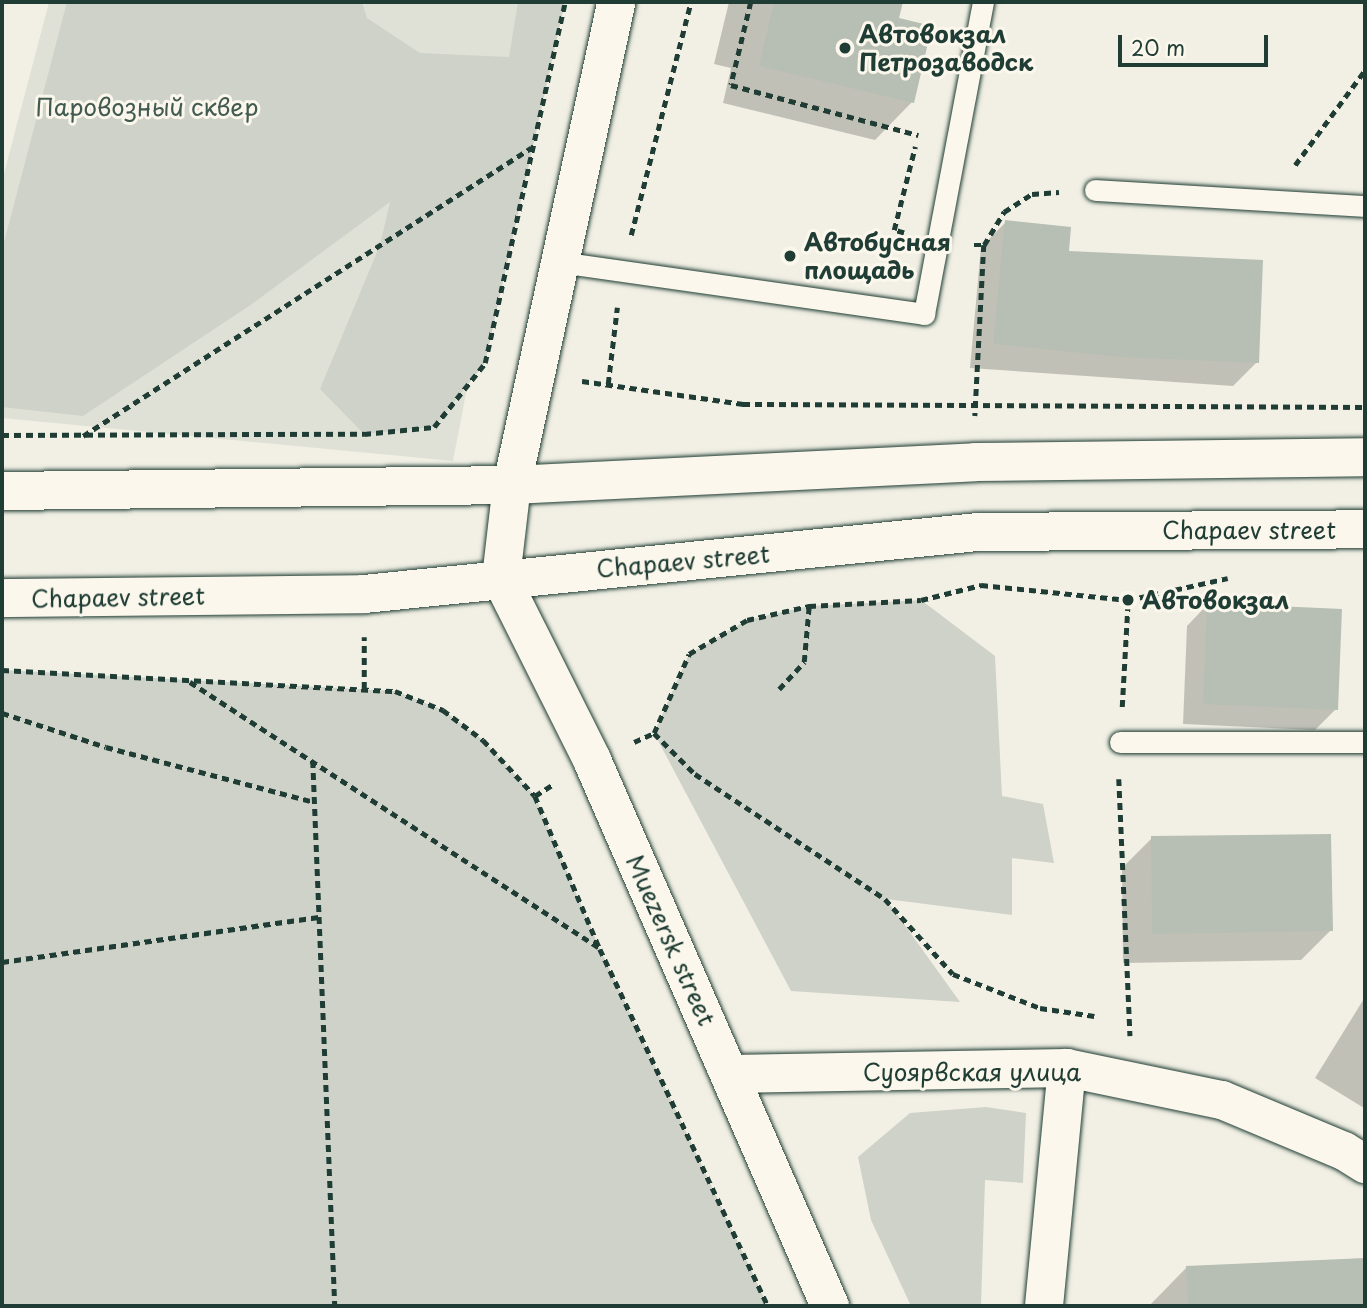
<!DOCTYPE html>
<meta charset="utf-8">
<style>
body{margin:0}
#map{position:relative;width:1367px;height:1308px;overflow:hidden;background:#f2f0e5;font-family:"Playpen Sans",sans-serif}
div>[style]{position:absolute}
.built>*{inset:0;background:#e0e1d6}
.green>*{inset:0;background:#cfd2c8}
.shadow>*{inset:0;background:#0003}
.building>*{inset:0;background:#b7beb3}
.path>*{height:4.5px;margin-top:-2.25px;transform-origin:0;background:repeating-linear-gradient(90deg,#1f3d34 0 7px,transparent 0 12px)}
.roads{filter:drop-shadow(0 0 2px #1f3d34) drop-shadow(0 0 2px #1f3d34)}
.service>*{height:21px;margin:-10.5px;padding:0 10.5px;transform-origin:10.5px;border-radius:10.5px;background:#fbf7ec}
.minor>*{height:38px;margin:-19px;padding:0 19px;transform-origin:19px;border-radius:19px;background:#fbf7ec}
.tertiary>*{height:38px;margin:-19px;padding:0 19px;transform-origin:19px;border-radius:19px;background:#fbf7ec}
.secondary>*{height:38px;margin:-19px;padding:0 19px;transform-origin:19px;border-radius:19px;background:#fbf7ec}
.primary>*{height:38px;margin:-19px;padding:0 19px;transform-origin:19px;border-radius:19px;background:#fbf7ec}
.dots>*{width:19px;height:19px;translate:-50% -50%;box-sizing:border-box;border:4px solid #fbf7ec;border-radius:50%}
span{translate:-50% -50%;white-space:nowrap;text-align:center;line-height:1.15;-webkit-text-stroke:6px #fbf7ec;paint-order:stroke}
.poi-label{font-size:24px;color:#1f3d34;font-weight:700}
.left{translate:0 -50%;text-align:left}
.park-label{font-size:24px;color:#425b52}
.street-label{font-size:24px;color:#1f3d34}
.frame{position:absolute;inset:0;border:4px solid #1f3d34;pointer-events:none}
.scale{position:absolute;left:1118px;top:35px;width:150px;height:32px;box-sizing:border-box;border:4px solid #1f3d34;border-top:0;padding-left:9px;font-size:21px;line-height:24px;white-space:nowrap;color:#1f3d34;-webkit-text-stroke:5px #fbf7ec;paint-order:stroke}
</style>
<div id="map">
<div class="built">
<div style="clip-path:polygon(49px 2px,541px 2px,453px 461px,2px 418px,2px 181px)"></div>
</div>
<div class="green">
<div style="clip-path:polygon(67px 2px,362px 2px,367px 18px,420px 53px,509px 57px,518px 2px,565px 2px,485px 363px,434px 427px,364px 434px,320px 389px,380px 245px,390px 202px,252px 304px,83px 416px,2px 407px,2px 250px)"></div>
<div style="clip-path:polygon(921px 600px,995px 656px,1002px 796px,1043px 804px,1054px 863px,1012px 858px,1012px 915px,886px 899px,960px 1002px,791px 991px,654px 733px,689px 654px,747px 620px,809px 606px)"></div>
<div style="clip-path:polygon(2px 670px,395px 691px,443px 710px,483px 740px,535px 796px,600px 949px,768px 1306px,2px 1306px)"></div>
<div style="clip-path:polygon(986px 1107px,1026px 1113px,1023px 1183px,985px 1180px,981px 1306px,911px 1306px,871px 1220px,858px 1157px,910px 1113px)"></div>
</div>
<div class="shadow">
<div style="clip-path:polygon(729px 2px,901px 2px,897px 19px,912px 102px,875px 140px,723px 103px,731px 68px,714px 64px)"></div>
<div style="clip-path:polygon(1006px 222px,1067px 253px,1257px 362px,1233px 386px,970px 368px,981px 247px)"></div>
<div style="clip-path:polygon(1207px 605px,1336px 709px,1315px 730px,1183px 724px,1187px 626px)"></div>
<div style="clip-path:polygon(1152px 838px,1331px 930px,1301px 960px,1123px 963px,1122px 868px)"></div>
<div style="clip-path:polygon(1365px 997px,1365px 1107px,1364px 1108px,1315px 1078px)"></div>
<div style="clip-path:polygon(1365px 1260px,1365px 1306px,1149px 1306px,1187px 1267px)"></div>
</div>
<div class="building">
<div style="clip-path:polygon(774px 2px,903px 2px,899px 18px,932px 26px,914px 103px,759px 66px)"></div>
<div style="clip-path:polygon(1005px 220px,1071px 227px,1069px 251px,1263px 260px,1259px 363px,1120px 357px,993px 344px)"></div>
<div style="clip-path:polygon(1207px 603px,1342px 609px,1338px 710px,1203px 704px)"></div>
<div style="clip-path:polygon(1331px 834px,1333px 931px,1152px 934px,1151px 836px)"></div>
<div style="clip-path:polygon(1365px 1258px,1365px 1306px,1188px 1306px,1186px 1266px)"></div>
</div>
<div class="path">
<div style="left:751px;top:2px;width:85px;rotate:103.5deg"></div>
<div style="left:731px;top:85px;width:194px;rotate:15deg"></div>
<div style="left:1295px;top:165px;width:118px;rotate:-53.6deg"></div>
<div style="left:904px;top:233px;width:10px;rotate:-163deg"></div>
<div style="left:894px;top:230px;width:86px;rotate:-75.8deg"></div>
<div style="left:631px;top:235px;width:241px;rotate:-75.6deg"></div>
<div style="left:974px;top:245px;width:10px"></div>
<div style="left:984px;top:245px;width:171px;rotate:93deg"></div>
<div style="left:984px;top:245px;width:39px;rotate:-59deg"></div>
<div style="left:1004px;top:212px;width:33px;rotate:-33deg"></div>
<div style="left:1032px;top:194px;width:27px;rotate:-4deg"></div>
<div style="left:582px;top:381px;width:163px;rotate:8.1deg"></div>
<div style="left:743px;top:404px;width:622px;rotate:0.28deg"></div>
<div style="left:608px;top:384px;width:77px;rotate:-83.2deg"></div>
<div style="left:2px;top:435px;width:362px;rotate:-0.2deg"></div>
<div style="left:364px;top:434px;width:70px;rotate:-5.7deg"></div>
<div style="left:434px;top:427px;width:82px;rotate:-51.4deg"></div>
<div style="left:485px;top:363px;width:370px;rotate:-77.5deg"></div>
<div style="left:83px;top:436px;width:533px;rotate:-32.74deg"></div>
<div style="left:2px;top:670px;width:394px;rotate:3.1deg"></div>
<div style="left:395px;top:691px;width:52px;rotate:21.6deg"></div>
<div style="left:443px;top:710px;width:50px;rotate:36.9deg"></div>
<div style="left:483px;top:740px;width:76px;rotate:47.1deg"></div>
<div style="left:535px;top:796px;width:166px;rotate:67deg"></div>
<div style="left:600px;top:949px;width:395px;rotate:64.8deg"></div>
<div style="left:190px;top:682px;width:488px;rotate:33deg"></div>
<div style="left:364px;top:689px;width:52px;rotate:-90deg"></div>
<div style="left:779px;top:689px;width:37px;rotate:-47deg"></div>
<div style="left:804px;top:662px;width:56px;rotate:-84.9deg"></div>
<div style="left:1122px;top:707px;width:107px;rotate:-86.8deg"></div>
<div style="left:2px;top:713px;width:109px;rotate:18.1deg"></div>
<div style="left:106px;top:747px;width:215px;rotate:14.8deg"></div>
<div style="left:654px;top:733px;width:58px;rotate:45deg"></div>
<div style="left:695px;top:774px;width:227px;rotate:33.3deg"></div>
<div style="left:885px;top:899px;width:101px;rotate:47.8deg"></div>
<div style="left:953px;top:974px;width:93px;rotate:21.3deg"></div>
<div style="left:1040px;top:1008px;width:55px;rotate:8.4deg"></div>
<div style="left:634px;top:742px;width:22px;rotate:-24deg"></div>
<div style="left:654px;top:733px;width:86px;rotate:-66.1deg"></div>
<div style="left:689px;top:654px;width:67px;rotate:-30.4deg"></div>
<div style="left:747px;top:620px;width:64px;rotate:-12.7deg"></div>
<div style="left:809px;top:606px;width:112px;rotate:-3.1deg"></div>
<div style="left:921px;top:600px;width:62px;rotate:-14deg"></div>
<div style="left:981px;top:585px;width:148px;rotate:5.8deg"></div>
<div style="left:1128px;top:600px;width:102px;rotate:-12.4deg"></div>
<div style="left:313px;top:761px;width:545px;rotate:87.69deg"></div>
<div style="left:1119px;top:779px;width:257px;rotate:87.5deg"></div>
<div style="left:535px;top:796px;width:20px;rotate:-33deg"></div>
<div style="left:2px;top:962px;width:320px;rotate:-8.1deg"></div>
</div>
<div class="roads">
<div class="service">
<div style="left:1095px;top:190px;width:270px;rotate:3.4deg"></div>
<div style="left:560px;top:262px;width:368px;rotate:8.1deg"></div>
<div style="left:924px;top:314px;width:318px;rotate:-79.3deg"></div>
<div style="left:1120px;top:742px;width:245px"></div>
</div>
<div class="minor">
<div style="left:512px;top:485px;width:494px;rotate:-77.8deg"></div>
<div style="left:730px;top:1074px;width:337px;rotate:-1deg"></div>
<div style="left:1067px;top:1068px;width:158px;rotate:11.7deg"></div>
<div style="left:1222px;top:1100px;width:132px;rotate:22.7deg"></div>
<div style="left:1344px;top:1151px;width:25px;rotate:32deg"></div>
</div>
<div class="tertiary">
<div style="left:1044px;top:1306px;width:239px;rotate:-84.5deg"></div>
</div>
<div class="secondary">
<div style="left:501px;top:578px;width:203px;rotate:63.4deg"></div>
<div style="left:592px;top:760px;width:596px;rotate:66.45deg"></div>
</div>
<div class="primary">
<div style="left:2px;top:491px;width:510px;rotate:-0.67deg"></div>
<div style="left:512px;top:485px;width:464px;rotate:-2.8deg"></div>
<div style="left:975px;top:462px;width:390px;rotate:-0.7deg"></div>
<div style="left:501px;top:578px;width:94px;rotate:-83.3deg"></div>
<div style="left:2px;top:598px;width:362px;rotate:-0.6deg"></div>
<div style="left:364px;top:594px;width:617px;rotate:-5.77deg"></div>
<div style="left:978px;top:532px;width:387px;rotate:-0.4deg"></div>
</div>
</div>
<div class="dots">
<div style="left:845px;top:48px;background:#1f3d34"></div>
<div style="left:790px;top:256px;background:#1f3d34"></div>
<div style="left:1128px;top:600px;background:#1f3d34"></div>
</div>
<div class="poi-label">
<span class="left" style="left:859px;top:48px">Автовокзал<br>Петрозаводск</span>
<span class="left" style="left:804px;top:256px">Автобусная<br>площадь</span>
<span class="left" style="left:1142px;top:600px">Автовокзал</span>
</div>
<div class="park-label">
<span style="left:147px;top:107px">Паровозный сквер</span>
</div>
<div class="street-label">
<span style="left:1249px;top:530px">Chapaev street</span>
<span style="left:683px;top:561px;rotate:-5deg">Chapaev street</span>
<span style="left:118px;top:597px;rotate:-1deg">Chapaev street</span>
<span style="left:671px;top:940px;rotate:66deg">Muezersk street</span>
<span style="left:972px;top:1072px">Суоярвская улица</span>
</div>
<div class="frame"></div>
<div class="scale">20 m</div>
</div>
